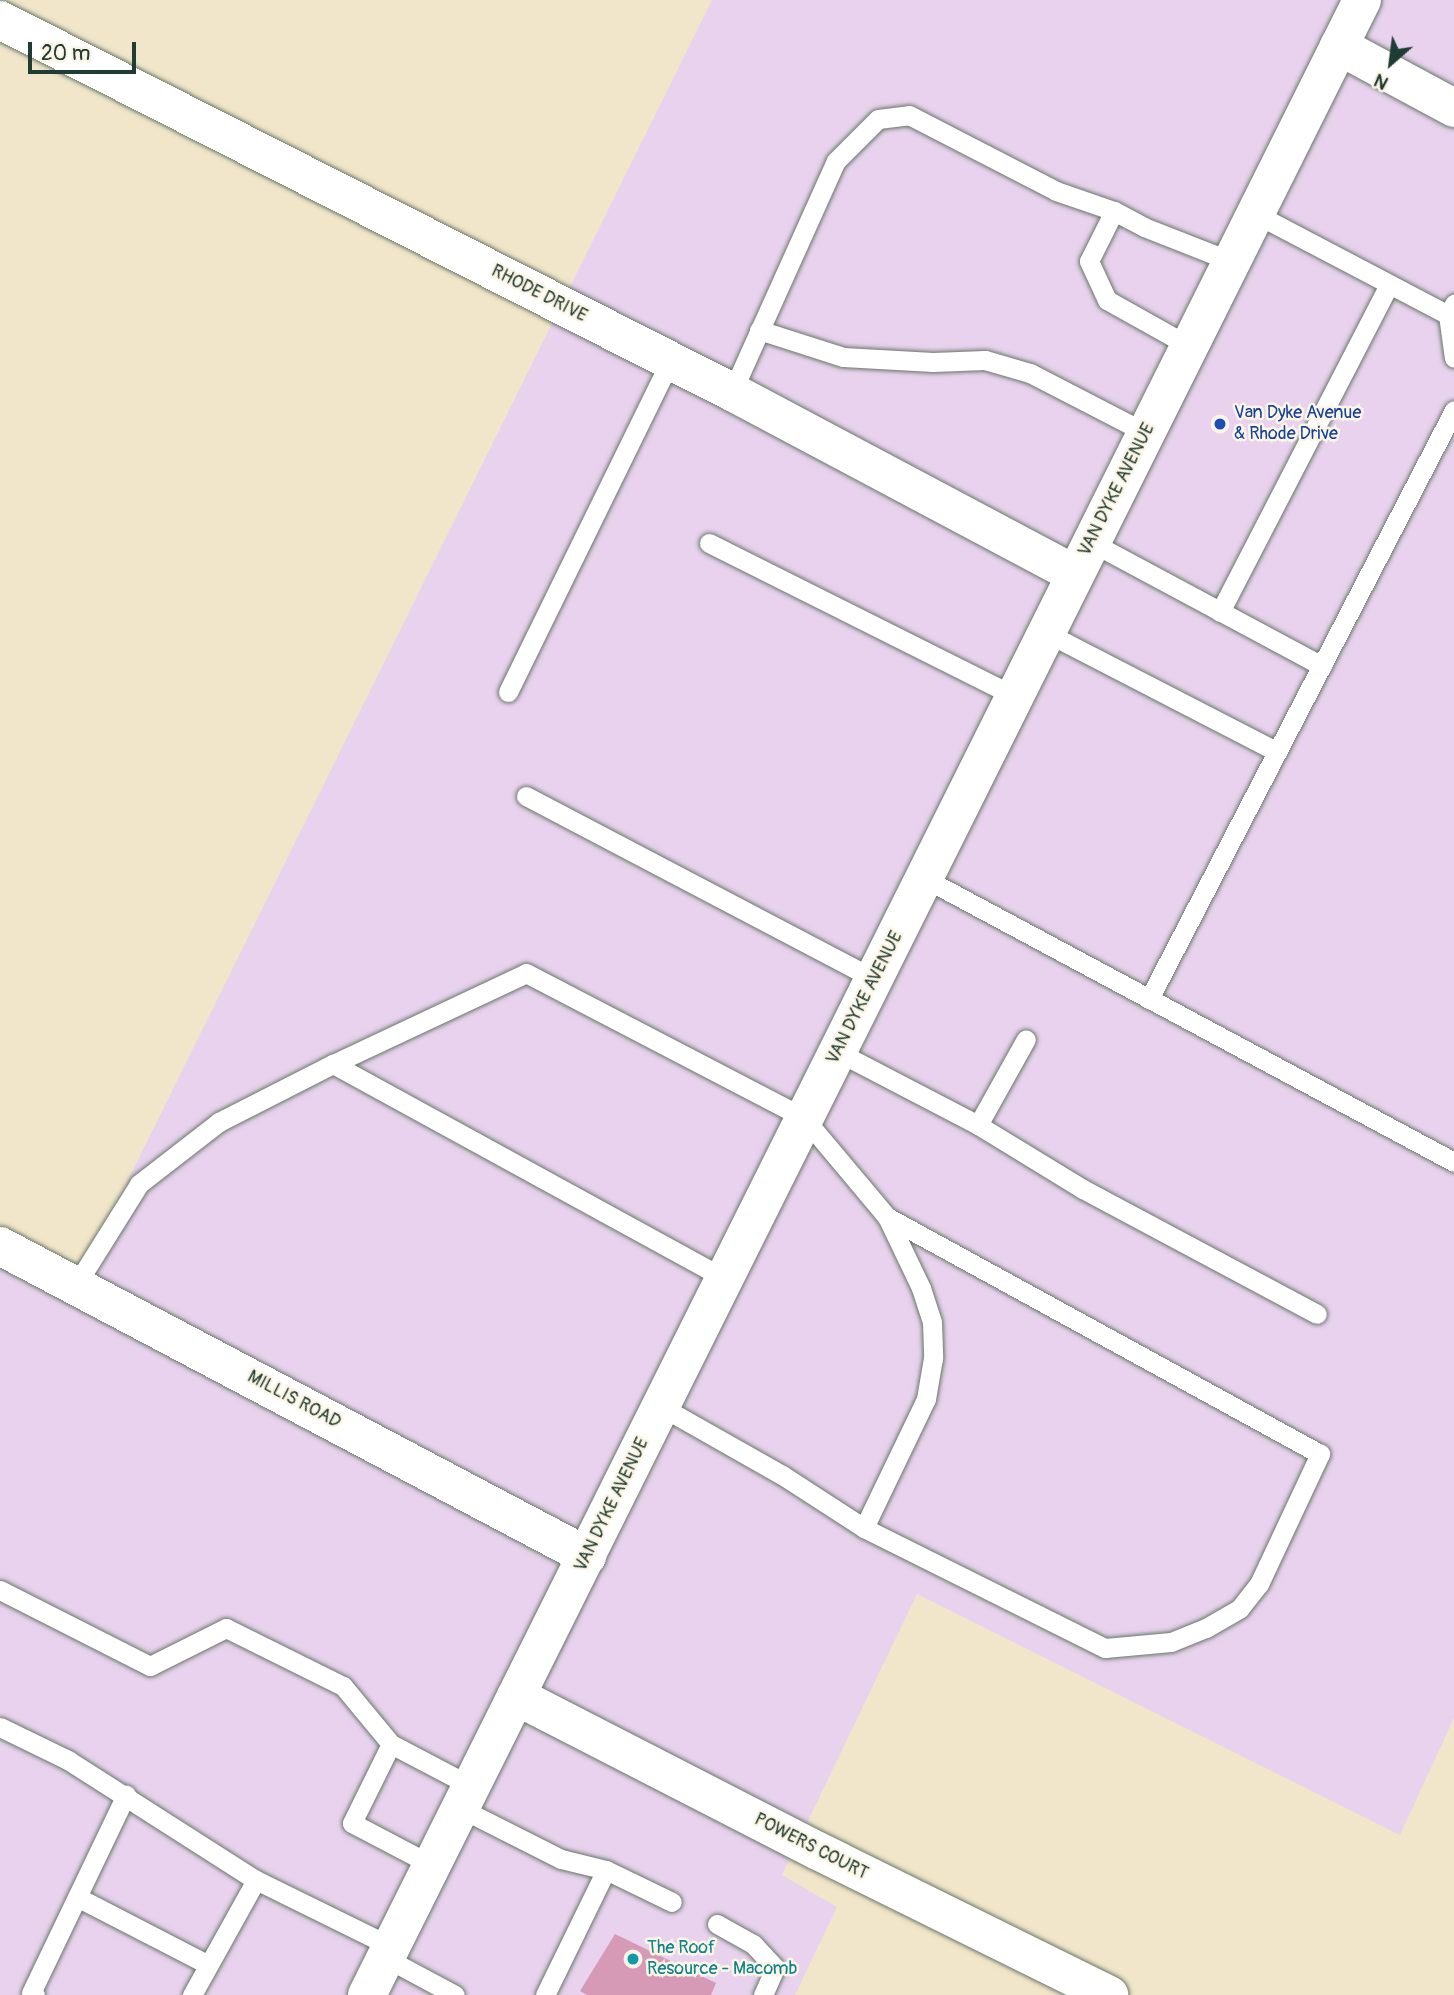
<!DOCTYPE html>
<style>
body{margin:0}
#map{position:relative;width:1454px;height:1995px;overflow:hidden;background:#f1e6ca;font-family:Pangolin,sans-serif}
div>[style]{position:absolute}
.built>*{inset:0;background:#e8d2ee}
.building>*{inset:0;background:#d69ab7}
.roads{filter:drop-shadow(0 0 2px #687868) drop-shadow(0 0 2px #687868)}
.service>*{height:19px;margin:-9.5px;padding:0 9.5px;transform-origin:9.5px;border-radius:9.5px;background:#fff}
.minor>*{height:38px;margin:-19px;padding:0 19px;transform-origin:19px;border-radius:19px;background:#fff}
.secondary>*{height:38px;margin:-19px;padding:0 19px;transform-origin:19px;border-radius:19px;background:#fff}
.dots>*{width:19px;height:19px;translate:-50% -50%;box-sizing:border-box;border:4px solid #fcf5e5;border-radius:50%}
span{translate:-50% -50%;white-space:nowrap;text-align:center;line-height:1.15;-webkit-text-stroke:5px #fcf5e5;paint-order:stroke}
.street-label{font-size:18px;color:#1f3d34}
.transit-label{font-size:18px;color:#164399}
.left{translate:0 -50%;text-align:left}
.culture-label{font-size:18px;color:#0d838f}
.north{position:absolute;left:1356px;top:28px;width:70px;height:70px;-webkit-text-stroke:5px #fcf5e5;paint-order:stroke;rotate:208deg;font-size:19px;font-weight:700;line-height:28px;text-align:center;color:#1f3d34}
.north::after{content:'';display:block;margin:auto;width:24px;height:32px;background:#1f3d34;clip-path:polygon(50% 0,100% 100%,50% 72%,0 100%)}
.scale{position:absolute;left:28px;top:42px;width:108px;height:32px;box-sizing:border-box;border:4px solid #1f3d34;border-top:0;padding-left:9px;font-size:21px;line-height:24px;white-space:nowrap;color:#1f3d34;-webkit-text-stroke:5px #fcf5e5;paint-order:stroke}
</style>
<div id="map">
<div class="built">
<div style="clip-path:polygon(712px 0,1454px 0,1454px 1718px,1400px 1835px,917px 1594px,782px 1875px,837px 1907px,795px 1995px,0 1995px,0 1246px,76px 1285px)"></div>
</div>
<div class="building">
<div style="clip-path:polygon(615px 1934px,716px 1983px,711px 1995px,587px 1995px,580px 1991px)"></div>
</div>
<div class="roads">
<div class="service">
<div style="left:1256px;top:214px;width:217px;rotate:27.7deg"></div>
<div style="left:1448px;top:315px;width:13px;rotate:-61deg"></div>
<div style="left:1448px;top:315px;width:43px;rotate:82.1deg"></div>
<div style="left:759px;top:330px;width:88px;rotate:17.8deg"></div>
<div style="left:843px;top:357px;width:90px;rotate:3.2deg"></div>
<div style="left:933px;top:362px;width:52px;rotate:-2.2deg"></div>
<div style="left:985px;top:360px;width:47px;rotate:16.1deg"></div>
<div style="left:1030px;top:373px;width:131px;rotate:27.3deg"></div>
<div style="left:1191px;top:347px;width:96px;rotate:-150.8deg"></div>
<div style="left:1107px;top:300px;width:43px;rotate:-114.8deg"></div>
<div style="left:1089px;top:261px;width:56px;rotate:-63.4deg"></div>
<div style="left:1114px;top:211px;width:34px;rotate:28deg"></div>
<div style="left:1144px;top:227px;width:96px;rotate:21.5deg"></div>
<div style="left:732px;top:392px;width:253px;rotate:-65.8deg"></div>
<div style="left:836px;top:161px;width:59px;rotate:-45deg"></div>
<div style="left:878px;top:119px;width:31px;rotate:-7deg"></div>
<div style="left:909px;top:115px;width:165px;rotate:27.3deg"></div>
<div style="left:1056px;top:191px;width:61px;rotate:19deg"></div>
<div style="left:1091px;top:542px;width:262px;rotate:28.2deg"></div>
<div style="left:709px;top:543px;width:340px;rotate:26.6deg"></div>
<div style="left:1220px;top:612px;width:368px;rotate:-62.7deg"></div>
<div style="left:1045px;top:632px;width:261px;rotate:27.3deg"></div>
<div style="left:508px;top:692px;width:369px;rotate:-63.9deg"></div>
<div style="left:526px;top:796px;width:394px;rotate:27.7deg"></div>
<div style="left:924px;top:878px;width:601px;rotate:28.18deg"></div>
<div style="left:1149px;top:999px;width:663px;rotate:-62.62deg"></div>
<div style="left:838px;top:1052px;width:158px;rotate:27.5deg"></div>
<div style="left:978px;top:1125px;width:123px;rotate:31.4deg"></div>
<div style="left:1083px;top:1189px;width:265px;rotate:28.1deg"></div>
<div style="left:333px;top:1064px;width:213px;rotate:-25.2deg"></div>
<div style="left:526px;top:973px;width:314px;rotate:27.5deg"></div>
<div style="left:804px;top:1118px;width:129px;rotate:50deg"></div>
<div style="left:887px;top:1217px;width:79px;rotate:64.4deg"></div>
<div style="left:921px;top:1288px;width:36px;rotate:72deg"></div>
<div style="left:932px;top:1322px;width:36px;rotate:88deg"></div>
<div style="left:933px;top:1358px;width:42px;rotate:99.7deg"></div>
<div style="left:926px;top:1399px;width:143px;rotate:115.7deg"></div>
<div style="left:978px;top:1125px;width:98px;rotate:-60.8deg"></div>
<div style="left:76px;top:1285px;width:119px;rotate:-58deg"></div>
<div style="left:139px;top:1184px;width:101px;rotate:-37.8deg"></div>
<div style="left:219px;top:1122px;width:128px;rotate:-27deg"></div>
<div style="left:333px;top:1064px;width:446px;rotate:28.7deg"></div>
<div style="left:660px;top:1406px;width:140px;rotate:29.5deg"></div>
<div style="left:782px;top:1475px;width:98px;rotate:32.9deg"></div>
<div style="left:864px;top:1528px;width:269px;rotate:26.5deg"></div>
<div style="left:1105px;top:1648px;width:66px;rotate:-5.2deg"></div>
<div style="left:1171px;top:1642px;width:38px;rotate:-22deg"></div>
<div style="left:1206px;top:1628px;width:39px;rotate:-30deg"></div>
<div style="left:1240px;top:1608px;width:31px;rotate:-52deg"></div>
<div style="left:1259px;top:1584px;width:144px;rotate:-64.9deg"></div>
<div style="left:1320px;top:1454px;width:494px;rotate:-151.3deg"></div>
<div style="left:0;top:1590px;width:168px;rotate:26.9deg"></div>
<div style="left:150px;top:1666px;width:85px;rotate:-26.6deg"></div>
<div style="left:226px;top:1628px;width:131px;rotate:26.4deg"></div>
<div style="left:343px;top:1686px;width:75px;rotate:50.4deg"></div>
<div style="left:391px;top:1744px;width:90px;rotate:27.7deg"></div>
<div style="left:0;top:1727px;width:76px;rotate:25.9deg"></div>
<div style="left:68px;top:1760px;width:223px;rotate:32.6deg"></div>
<div style="left:256px;top:1880px;width:132px;rotate:119.1deg"></div>
<div style="left:391px;top:1744px;width:88px;rotate:116.3deg"></div>
<div style="left:352px;top:1823px;width:90px;rotate:27.7deg"></div>
<div style="left:460px;top:1808px;width:113px;rotate:26.8deg"></div>
<div style="left:561px;top:1859px;width:46px;rotate:13.7deg"></div>
<div style="left:606px;top:1870px;width:73px;rotate:25.9deg"></div>
<div style="left:256px;top:1880px;width:152px;rotate:26.2deg"></div>
<div style="left:77px;top:1897px;width:148px;rotate:27.3deg"></div>
<div style="left:717px;top:1924px;width:41px;rotate:29.1deg"></div>
<div style="left:753px;top:1944px;width:33px;rotate:47deg"></div>
<div style="left:775px;top:1968px;width:30px;rotate:114deg"></div>
<div style="left:386px;top:1958px;width:78px;rotate:28.2deg"></div>
<div style="left:35px;top:1995px;width:4px;rotate:-153deg"></div>
<div style="left:31px;top:1993px;width:220px;rotate:-64.4deg"></div>
<div style="left:545px;top:1995px;width:139px;rotate:-64deg"></div>
</div>
<div class="minor">
<div style="left:0;top:20px;width:821px;rotate:26.94deg"></div>
<div style="left:732px;top:392px;width:388px;rotate:28deg"></div>
<div style="left:1339px;top:46px;width:131px;rotate:28.3deg"></div>
<div style="left:0;top:1246px;width:664px;rotate:27.84deg"></div>
<div style="left:516px;top:1696px;width:339px;rotate:27.2deg"></div>
<div style="left:818px;top:1851px;width:325px;rotate:26.3deg"></div>
</div>
<div class="secondary">
<div style="left:367px;top:1995px;width:2229px;rotate:-63.49deg"></div>
</div>
</div>
<div class="dots">
<div style="left:1220px;top:424px;background:#1a4fb4"></div>
<div style="left:633px;top:1959px;background:#0f9aa8"></div>
</div>
<div class="street-label">
<span style="left:539px;top:294px;rotate:27deg">RHODE DRIVE</span>
<span style="left:1117px;top:490px;rotate:-63deg">VAN DYKE AVENUE</span>
<span style="left:865px;top:998px;rotate:-63deg">VAN DYKE AVENUE</span>
<span style="left:294px;top:1400px;rotate:28deg">MILLIS ROAD</span>
<span style="left:612px;top:1505px;rotate:-64deg">VAN DYKE AVENUE</span>
<span style="left:811px;top:1847px;rotate:27deg">POWERS COURT</span>
</div>
<div class="transit-label">
<span class="left" style="left:1234px;top:424px">Van Dyke Avenue<br>&amp; Rhode Drive</span>
</div>
<div class="culture-label">
<span class="left" style="left:647px;top:1959px">The Roof<br>Resource - Macomb</span>
</div>
<div class="north">N</div>
<div class="scale">20 m</div>
</div>
